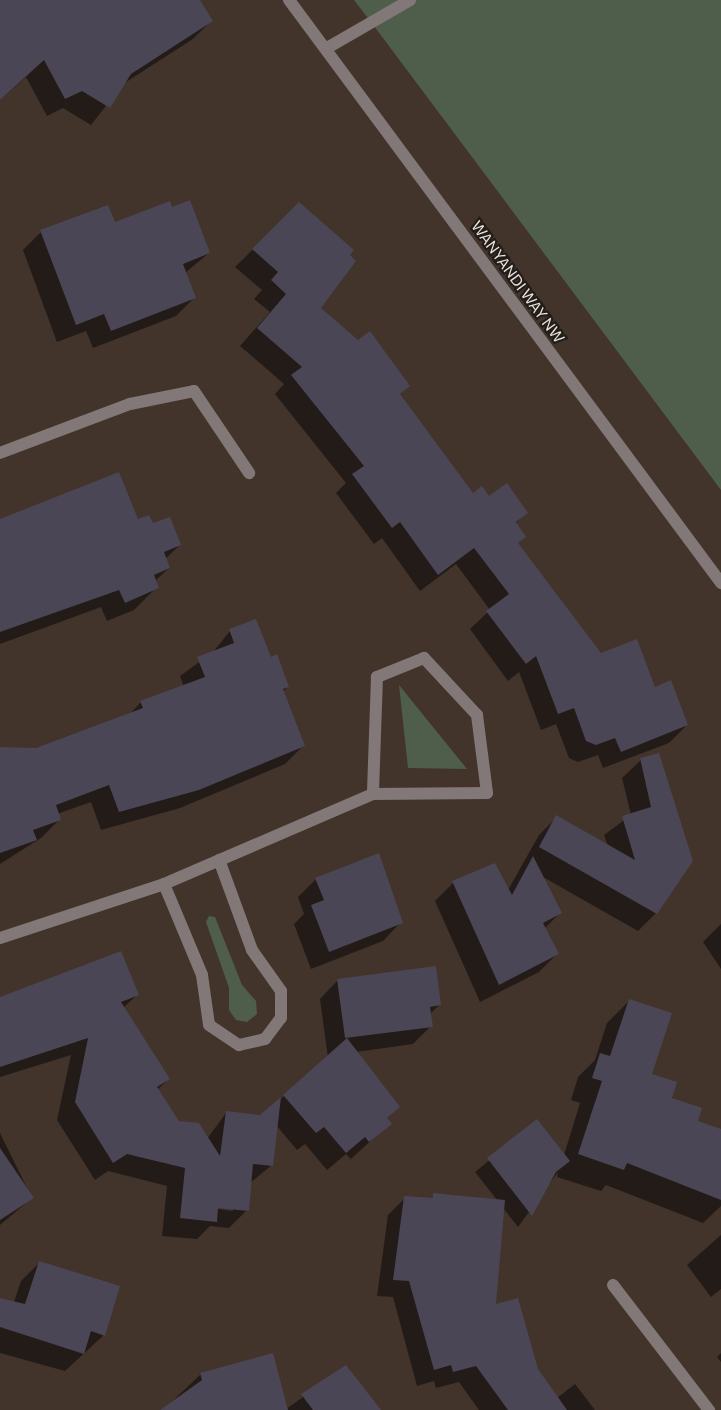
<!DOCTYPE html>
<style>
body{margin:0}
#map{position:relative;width:721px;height:1410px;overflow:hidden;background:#42342b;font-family:Commissioner,sans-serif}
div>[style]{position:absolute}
.green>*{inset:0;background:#4e5e4a}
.shadow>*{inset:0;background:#0007}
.building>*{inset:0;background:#4a4655}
.lane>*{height:12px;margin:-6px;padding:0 6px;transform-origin:6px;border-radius:6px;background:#817877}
.street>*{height:12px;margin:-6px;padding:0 6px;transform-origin:6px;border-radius:6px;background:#817877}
span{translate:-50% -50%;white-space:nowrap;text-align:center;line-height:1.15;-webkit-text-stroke:4.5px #231d19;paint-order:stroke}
.street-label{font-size:15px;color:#ebe2dd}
</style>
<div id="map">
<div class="green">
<div style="clip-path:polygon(354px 0,721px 0,721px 490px,371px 22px)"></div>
<div style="clip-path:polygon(399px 685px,467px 769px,408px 768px)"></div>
<div style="clip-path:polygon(209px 916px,215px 917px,242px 985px,256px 1001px,257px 1014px,247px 1022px,236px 1020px,229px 1010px,229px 988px,206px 922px)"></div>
</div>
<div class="shadow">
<div style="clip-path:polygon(6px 0,198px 0,211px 21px,193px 39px,123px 84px,91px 125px,63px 108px,47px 116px,26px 77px,0 100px,0 3px)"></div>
<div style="clip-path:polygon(299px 204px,319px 308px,408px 386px,399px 395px,473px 495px,526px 513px,515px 524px,524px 537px,517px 544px,600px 655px,654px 689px,687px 725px,669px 743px,603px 768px,598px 755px,578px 762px,569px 758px,556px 724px,541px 730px,519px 672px,508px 681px,470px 629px,490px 610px,456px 564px,420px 591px,382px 538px,374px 544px,336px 493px,346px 483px,275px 394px,284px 384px,240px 346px,270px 312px,254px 299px,262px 290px,235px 267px)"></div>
<div style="clip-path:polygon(171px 209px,209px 253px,185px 273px,194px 298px,176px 316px,93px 348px,86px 331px,57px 342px,23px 250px,41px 232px,114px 224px)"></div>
<div style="clip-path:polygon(137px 521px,180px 545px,165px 559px,169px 568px,155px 581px,157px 587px,134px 610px,107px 621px,101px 607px,0 644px,0 537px)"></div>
<div style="clip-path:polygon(230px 631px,270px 658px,288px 687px,282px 692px,303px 746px,285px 764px,180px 808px,101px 830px,91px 802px,57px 814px,59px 820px,41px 838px,0 864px,0 754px,36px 750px,128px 716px,141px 702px,184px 687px,180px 676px,213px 652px)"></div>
<div style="clip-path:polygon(658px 755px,656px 913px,638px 931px,543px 877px,561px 912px,544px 929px,557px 954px,539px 972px,480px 1002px,435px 901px,453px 883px,508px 890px,539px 835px,557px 817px,608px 846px,604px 835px,631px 815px,622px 778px,641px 760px)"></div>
<div style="clip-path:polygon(316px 879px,401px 922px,383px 941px,311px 969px,294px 924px,304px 914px,298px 897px)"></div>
<div style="clip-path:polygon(721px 924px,721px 969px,703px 942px)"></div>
<div style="clip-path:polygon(evenodd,338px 980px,440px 1004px,430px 1014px,431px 1026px,413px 1044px,356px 1052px,398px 1107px,386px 1119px,389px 1124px,351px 1159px,346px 1154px,327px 1170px,305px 1144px,297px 1150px,276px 1125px,272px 1165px,250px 1183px,247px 1210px,229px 1228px,210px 1226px,197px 1239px,162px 1236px,167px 1186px,108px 1171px,95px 1180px,57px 1120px,71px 1055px,0 1077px,0 999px,137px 995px,123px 1008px,169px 1079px,157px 1090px,178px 1122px,207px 1139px,226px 1113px,261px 1116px,328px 1058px,320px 999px,338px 980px,211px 1208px,233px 1208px,233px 1211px,211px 1208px)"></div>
<div style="clip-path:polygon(629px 1001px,650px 1075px,696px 1122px,721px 1130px,721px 1206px,703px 1223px,606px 1185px,601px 1191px,557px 1177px,558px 1172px,518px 1227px,503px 1208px,495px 1306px,557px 1398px,575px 1384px,595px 1410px,479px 1410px,459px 1382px,436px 1388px,434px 1381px,417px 1386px,393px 1297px,377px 1296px,388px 1215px,405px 1198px,498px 1201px,475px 1172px,537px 1121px,564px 1155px,580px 1103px,571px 1100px,578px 1077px,595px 1060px,607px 1023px)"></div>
<div style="clip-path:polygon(0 1133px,32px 1198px,0 1225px)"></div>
<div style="clip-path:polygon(721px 1235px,721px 1289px,711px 1297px,687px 1265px)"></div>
<div style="clip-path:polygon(39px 1263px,104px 1335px,65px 1371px,0 1353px,0 1298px,14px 1302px,21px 1281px)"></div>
<div style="clip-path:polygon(721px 1353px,721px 1362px,717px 1357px)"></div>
<div style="clip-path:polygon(346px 1367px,379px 1410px,163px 1410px,201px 1374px,286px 1409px)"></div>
</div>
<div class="building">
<div style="clip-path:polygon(0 0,200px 0,213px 21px,131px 74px,110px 108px,82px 91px,65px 99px,44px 60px,0 100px)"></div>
<div style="clip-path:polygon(190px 200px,210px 253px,183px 264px,196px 298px,111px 331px,104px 314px,76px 325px,40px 230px,108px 205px,115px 222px,170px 201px,172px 207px)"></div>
<div style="clip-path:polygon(299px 202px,354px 250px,350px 255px,356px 261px,321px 308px,358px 340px,370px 331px,410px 386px,400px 394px,473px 493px,482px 486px,489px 496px,507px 483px,528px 513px,516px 522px,526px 537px,518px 543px,601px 653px,637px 639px,655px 687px,671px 680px,688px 725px,621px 752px,615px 738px,596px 745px,586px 741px,574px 708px,558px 714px,536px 656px,526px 664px,486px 611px,509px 594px,474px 548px,438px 575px,400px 522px,392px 528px,352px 474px,364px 466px,291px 375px,302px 367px,257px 328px,286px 294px,271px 280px,278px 272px,252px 249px)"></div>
<div style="clip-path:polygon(119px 472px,138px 519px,149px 515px,153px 523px,170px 517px,181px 545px,164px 552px,170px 568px,154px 575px,159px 588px,125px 603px,119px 590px,0 632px,0 519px)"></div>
<div style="clip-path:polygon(256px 619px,271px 657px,277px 654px,289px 687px,283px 689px,305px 746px,199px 790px,119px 812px,109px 785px,56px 805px,61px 820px,33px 830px,37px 840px,0 853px,0 747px,36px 748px,143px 708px,140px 701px,205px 677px,197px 657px,234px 643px,229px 629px)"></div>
<div style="clip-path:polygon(659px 753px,693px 861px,657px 914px,539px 847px,556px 815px,635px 860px,622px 816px,651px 807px,640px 758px)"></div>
<div style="clip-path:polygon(379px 853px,403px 923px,329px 952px,311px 905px,324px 900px,315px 878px)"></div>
<div style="clip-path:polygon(533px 856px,562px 913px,543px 923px,559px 954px,499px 985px,452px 881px,495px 863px,512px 895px)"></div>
<div style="clip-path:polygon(121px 951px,139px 995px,121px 1002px,170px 1079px,157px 1087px,179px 1121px,199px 1123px,220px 1156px,226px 1111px,260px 1115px,281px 1097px,273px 1166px,253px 1164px,249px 1211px,218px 1208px,217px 1222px,180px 1218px,185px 1168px,127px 1154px,113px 1163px,75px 1102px,88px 1038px,0 1067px,0 997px)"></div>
<div style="clip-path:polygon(436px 966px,441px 1005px,430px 1007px,433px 1027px,345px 1038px,337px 979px)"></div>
<div style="clip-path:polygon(629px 999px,672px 1013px,652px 1074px,677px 1082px,672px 1098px,702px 1108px,698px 1121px,721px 1129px,721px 1200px,627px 1163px,624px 1170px,578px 1154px,602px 1081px,592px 1078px,600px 1053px,610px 1056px)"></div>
<div style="clip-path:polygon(347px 1038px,400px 1107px,387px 1118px,392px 1124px,369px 1142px,365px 1137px,346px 1153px,324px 1127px,316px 1133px,283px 1095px)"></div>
<div style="clip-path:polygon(537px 1119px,570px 1161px,556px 1172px,532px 1216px,487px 1158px)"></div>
<div style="clip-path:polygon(0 1148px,34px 1198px,0 1220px)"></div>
<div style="clip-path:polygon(433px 1193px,505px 1200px,496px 1304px,518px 1298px,538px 1369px,567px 1410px,508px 1410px,476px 1366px,453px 1372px,451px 1365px,434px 1370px,409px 1281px,393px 1280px,404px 1196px,433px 1198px)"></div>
<div style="clip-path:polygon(39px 1261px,120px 1286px,105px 1336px,91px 1331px,84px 1354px,0 1327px,0 1298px,25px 1304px)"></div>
<div style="clip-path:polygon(273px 1353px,288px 1410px,160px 1410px,202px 1380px,200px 1373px)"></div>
<div style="clip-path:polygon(346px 1365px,381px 1410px,313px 1410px,301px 1394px)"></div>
</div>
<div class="lane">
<div style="left:327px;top:48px;width:96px;rotate:-30deg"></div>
</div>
<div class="street">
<div style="left:289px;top:0;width:726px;rotate:53.46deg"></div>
<div style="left:0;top:453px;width:139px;rotate:-20.7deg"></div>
<div style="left:130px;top:404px;width:65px;rotate:-11.5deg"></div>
<div style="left:194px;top:391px;width:99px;rotate:56.1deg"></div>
<div style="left:164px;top:884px;width:99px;rotate:67.3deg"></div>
<div style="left:202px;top:975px;width:50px;rotate:82deg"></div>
<div style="left:209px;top:1025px;width:36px;rotate:34deg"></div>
<div style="left:239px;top:1045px;width:27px;rotate:-13deg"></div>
<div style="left:265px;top:1039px;width:26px;rotate:-53deg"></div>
<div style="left:281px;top:1018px;width:27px;rotate:-90deg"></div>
<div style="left:281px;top:991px;width:50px;rotate:-125.3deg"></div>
<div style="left:252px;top:950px;width:96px;rotate:-110.1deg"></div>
<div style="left:0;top:938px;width:173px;rotate:-18.2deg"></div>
<div style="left:164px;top:884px;width:228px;rotate:-23.3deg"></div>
<div style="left:373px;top:794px;width:114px;rotate:-0.5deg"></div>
<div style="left:487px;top:793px;width:79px;rotate:-97.3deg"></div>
<div style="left:477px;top:715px;width:78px;rotate:-132.9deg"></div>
<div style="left:424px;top:658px;width:51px;rotate:158deg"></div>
<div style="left:377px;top:677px;width:117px;rotate:92deg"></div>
<div style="left:613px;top:1285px;width:158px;rotate:52.5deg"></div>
</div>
<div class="street-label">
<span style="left:518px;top:282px;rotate:54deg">WANYANDI WAY NW</span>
</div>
</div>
